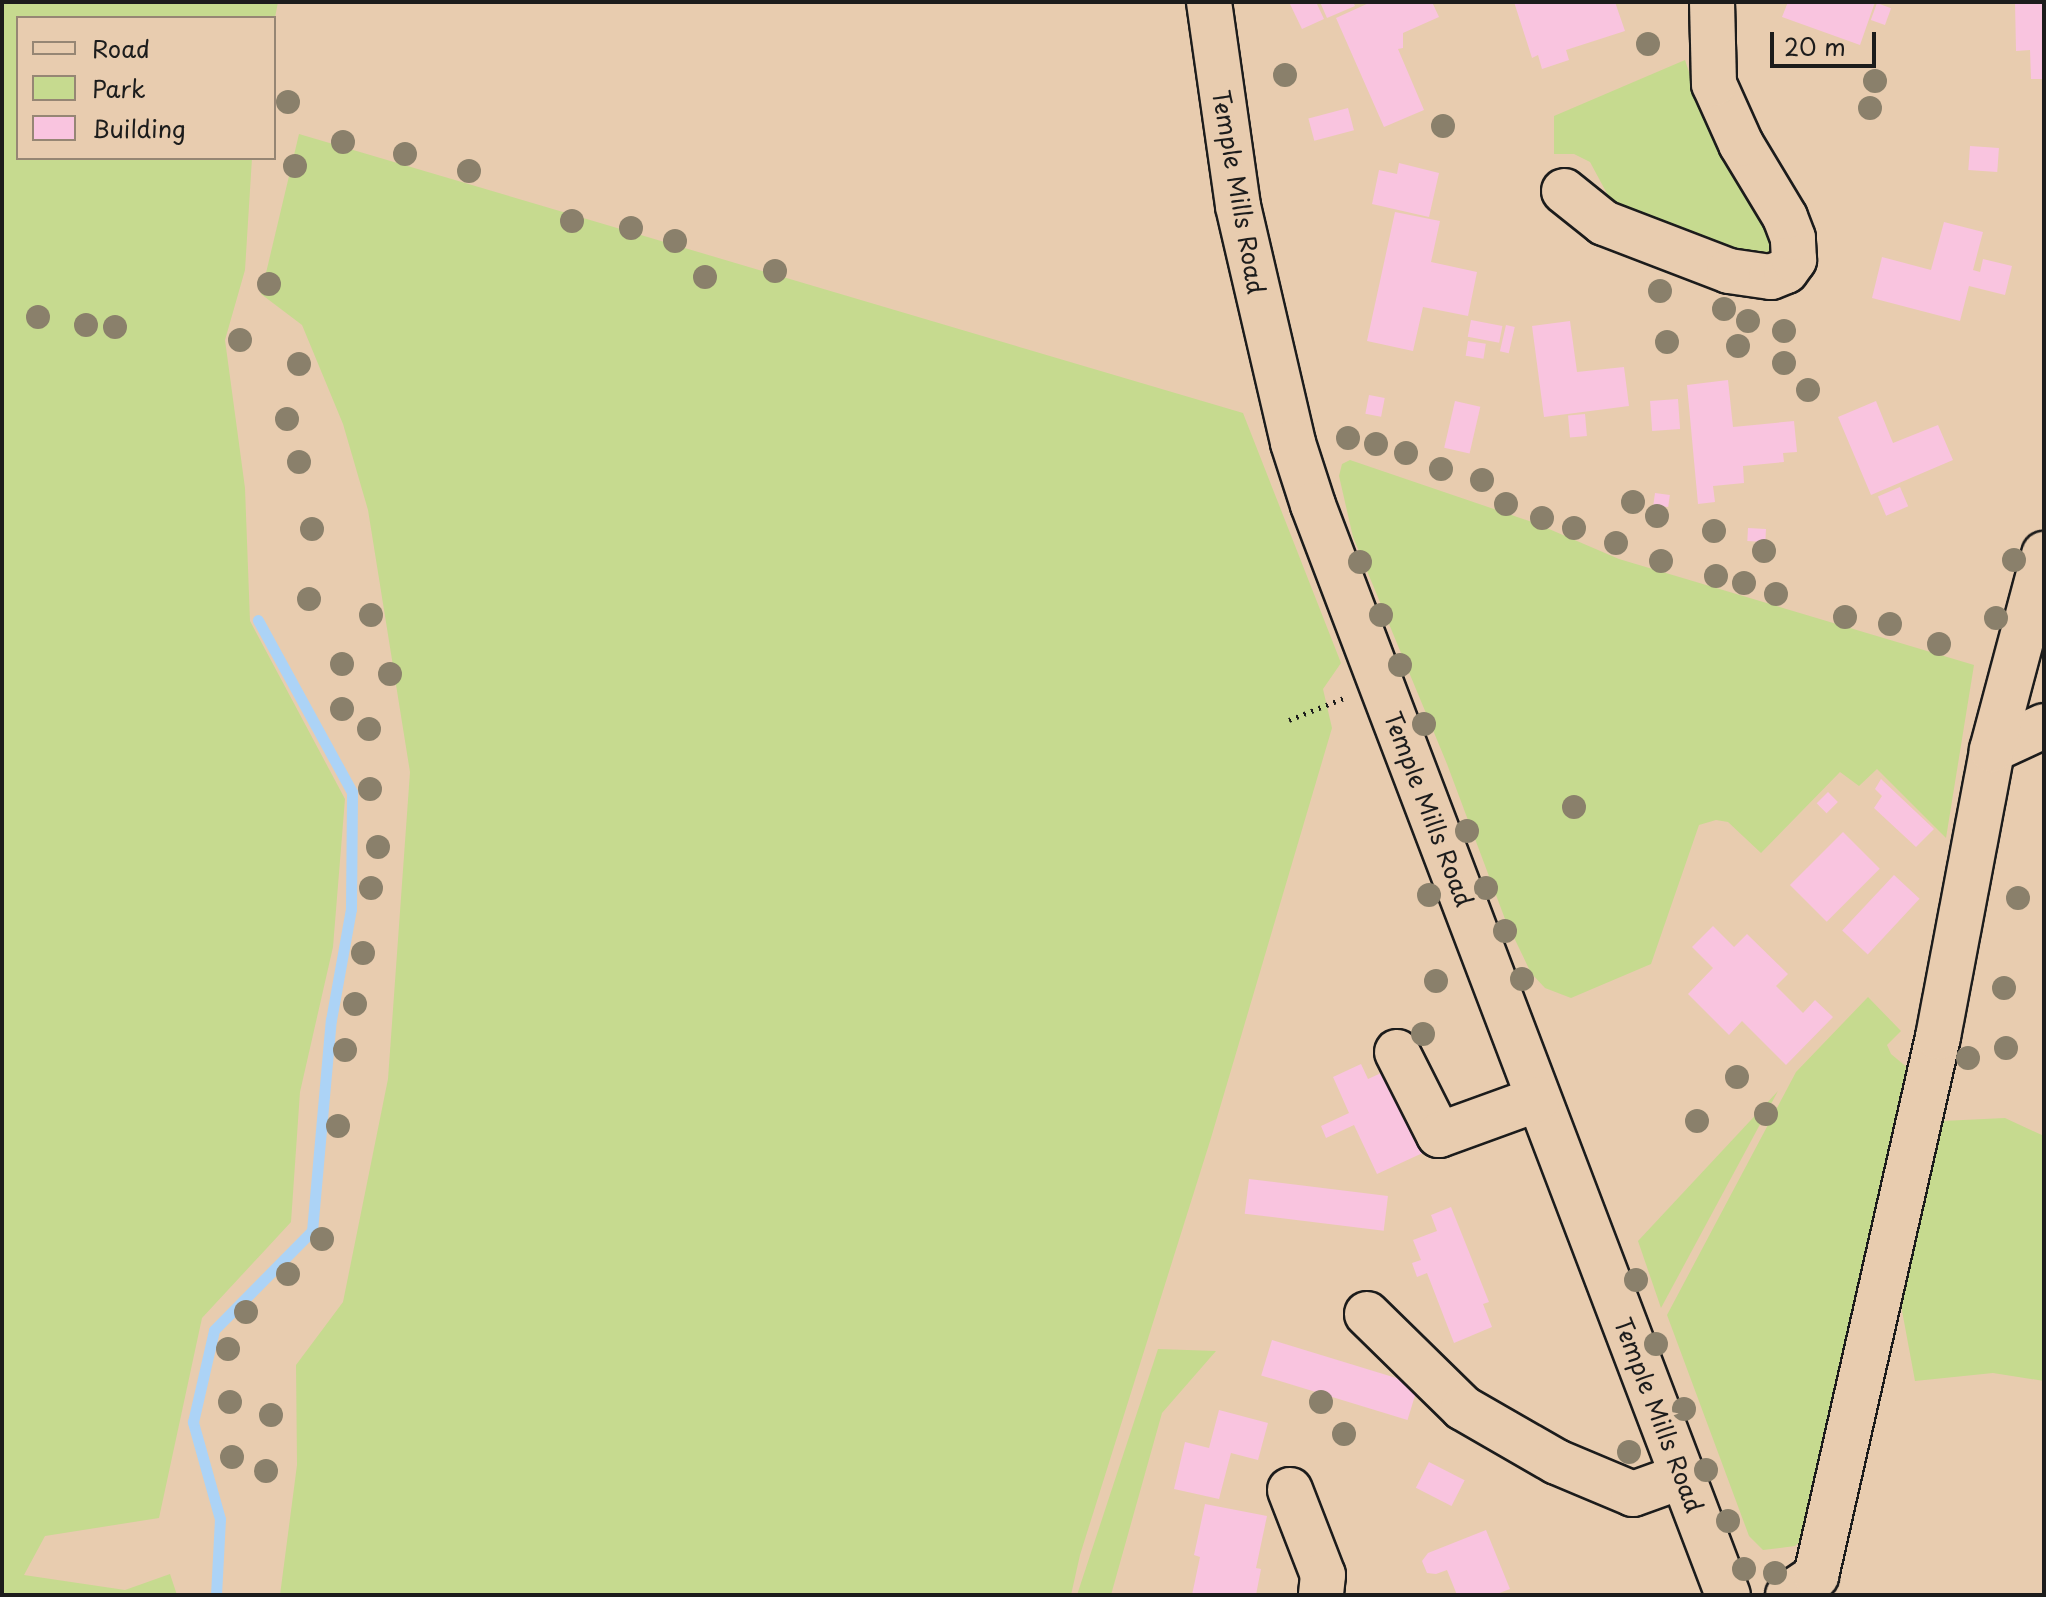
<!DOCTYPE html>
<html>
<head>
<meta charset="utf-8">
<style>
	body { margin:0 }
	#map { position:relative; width:2046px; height:1597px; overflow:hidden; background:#e8ccaf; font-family:"Playpen Sans",sans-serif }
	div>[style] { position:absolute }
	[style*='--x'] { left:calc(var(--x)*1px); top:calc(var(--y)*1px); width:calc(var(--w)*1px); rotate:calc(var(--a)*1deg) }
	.green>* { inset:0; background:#c6da8f }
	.stream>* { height:11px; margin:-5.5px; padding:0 5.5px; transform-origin:5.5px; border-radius:5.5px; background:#acd3f6 }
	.building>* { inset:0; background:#f9c4df; transform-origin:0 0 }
	.path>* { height:5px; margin-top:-2.5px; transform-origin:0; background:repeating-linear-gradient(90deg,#1c1c1c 0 2px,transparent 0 8px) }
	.roads { filter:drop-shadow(2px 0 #1c1c1c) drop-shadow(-2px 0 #1c1c1c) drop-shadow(0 2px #1c1c1c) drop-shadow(0 -2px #1c1c1c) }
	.minor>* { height:44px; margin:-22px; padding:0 22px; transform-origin:22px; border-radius:22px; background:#e8ccaf }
	.trees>* { width:24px; height:24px; margin:-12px; border-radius:50%; background:#8a806b }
	span { translate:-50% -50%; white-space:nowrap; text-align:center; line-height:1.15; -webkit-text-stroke:8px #e8ccaf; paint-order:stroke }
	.street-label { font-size:24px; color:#1c1c1c }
	.frame { position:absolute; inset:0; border:4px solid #1c1c1c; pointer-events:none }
	.legend { position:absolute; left:16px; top:16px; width:260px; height:144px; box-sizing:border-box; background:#e8ccaf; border:2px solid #968674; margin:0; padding:10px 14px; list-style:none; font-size:24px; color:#1c1c1c }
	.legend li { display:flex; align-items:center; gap:16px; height:40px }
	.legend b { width:40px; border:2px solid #968674 }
	.scale { position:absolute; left:1770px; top:32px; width:106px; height:36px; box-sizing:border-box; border:4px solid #1c1c1c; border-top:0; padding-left:10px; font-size:24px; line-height:28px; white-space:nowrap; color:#1c1c1c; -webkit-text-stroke:6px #e8ccaf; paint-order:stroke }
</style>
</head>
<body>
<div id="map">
	<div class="green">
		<div style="clip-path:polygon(2px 2px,278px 2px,274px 23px,274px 18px,18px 18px,18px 158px,252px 158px,245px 270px,225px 340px,245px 488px,250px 621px,345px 799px,333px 947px,300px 1092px,291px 1222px,202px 1318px,159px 1518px,45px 1536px,24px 1575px,125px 1590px,170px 1574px,177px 1595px,2px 1595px)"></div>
		<div style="clip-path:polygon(1685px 60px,1697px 96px,1778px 247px,1762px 267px,1620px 208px,1611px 201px,1590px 162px,1574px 154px,1554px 154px,1554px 116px)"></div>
		<div style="clip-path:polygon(299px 134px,1243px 413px,1341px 663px,1323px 689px,1332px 728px,1211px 1138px,1080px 1555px,1071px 1595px,280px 1595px,297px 1465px,296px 1365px,343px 1302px,388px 1079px,410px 772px,368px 510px,343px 424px,302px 325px,261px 294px)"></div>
		<div style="clip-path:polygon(1350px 460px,1535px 523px,1619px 559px,1974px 665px,1946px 838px,1877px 769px,1859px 786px,1840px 772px,1761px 853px,1728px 822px,1716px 820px,1699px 825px,1651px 964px,1571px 998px,1545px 988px,1531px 973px,1505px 919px,1447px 764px,1353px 537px,1339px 476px,1342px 464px)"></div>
		<div style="clip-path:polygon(1868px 997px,1901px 1031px,1887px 1045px,1891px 1054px,1909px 1069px,1809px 1534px,1795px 1546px,1763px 1550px,1749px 1536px,1667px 1315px,1796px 1072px)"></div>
		<div style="clip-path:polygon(1778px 1091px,1661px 1308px,1638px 1241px)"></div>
		<div style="clip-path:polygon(2005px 1118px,2044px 1136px,2044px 1381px,1993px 1373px,1915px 1381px,1898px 1289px,1901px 1221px,1942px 1121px)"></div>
		<div style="clip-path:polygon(1158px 1349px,1216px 1351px,1162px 1413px,1111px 1595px,1077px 1595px)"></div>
	</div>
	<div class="stream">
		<div style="--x:216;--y:1595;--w:76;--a:-87"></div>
		<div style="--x:220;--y:1519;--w:101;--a:-105.6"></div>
		<div style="--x:193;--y:1422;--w:94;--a:-77.1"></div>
		<div style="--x:214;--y:1330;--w:139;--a:-45.3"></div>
		<div style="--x:312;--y:1231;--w:212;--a:-84.9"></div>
		<div style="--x:331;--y:1020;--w:113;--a:-79.8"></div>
		<div style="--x:351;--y:909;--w:117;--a:-89.5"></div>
		<div style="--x:352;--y:792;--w:196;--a:-118.7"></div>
	</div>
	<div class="building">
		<div style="clip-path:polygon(1289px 2px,1316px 2px,1324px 19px,1302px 29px)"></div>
		<div style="clip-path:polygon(1320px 2px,1353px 2px,1355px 6px,1327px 18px)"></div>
		<div style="clip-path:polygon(1371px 2px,1432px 2px,1439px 17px,1403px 33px,1403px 48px,1398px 49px,1424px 110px,1384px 127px,1336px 18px)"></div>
		<div style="clip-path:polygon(1514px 2px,1615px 2px,1625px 31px,1566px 50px,1569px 60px,1542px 69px,1538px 55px,1532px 58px)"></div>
		<div style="clip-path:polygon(1788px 2px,1875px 2px,1860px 45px,1782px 17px)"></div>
		<div style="clip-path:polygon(2015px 2px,2044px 2px,2044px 79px,2031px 79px,2030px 50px,2016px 51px)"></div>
		<div style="left:1877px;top:3px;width:15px;height:18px;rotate:20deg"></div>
		<div style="left:1348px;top:108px;width:23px;height:41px;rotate:75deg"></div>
		<div style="left:1970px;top:146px;width:29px;height:24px;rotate:4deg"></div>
		<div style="clip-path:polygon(1399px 163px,1439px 173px,1429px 217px,1372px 204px,1379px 170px,1397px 174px)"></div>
		<div style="clip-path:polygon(1395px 212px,1440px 221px,1431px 262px,1477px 272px,1468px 316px,1423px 307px,1413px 351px,1367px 341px)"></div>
		<div style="clip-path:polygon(1944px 222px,1983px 232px,1973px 270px,1980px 272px,1983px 259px,2012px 266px,2005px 295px,1969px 286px,1960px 321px,1872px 298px,1882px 257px,1931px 270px)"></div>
		<div style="left:1471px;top:320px;width:32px;height:17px;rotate:11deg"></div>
		<div style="clip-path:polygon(1570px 321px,1577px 372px,1624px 367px,1629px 406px,1544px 417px,1532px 326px)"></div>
		<div style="left:1506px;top:325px;width:9px;height:27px;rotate:13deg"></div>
		<div style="left:1468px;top:341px;width:18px;height:15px;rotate:9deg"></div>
		<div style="clip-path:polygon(1728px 380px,1733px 427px,1794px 421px,1797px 452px,1783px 453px,1784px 462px,1743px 466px,1744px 483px,1713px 486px,1715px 502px,1698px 504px,1687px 385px)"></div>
		<div style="left:1369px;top:395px;width:16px;height:19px;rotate:11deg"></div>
		<div style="left:1678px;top:399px;width:30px;height:28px;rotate:86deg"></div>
		<div style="left:1455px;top:401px;width:26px;height:48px;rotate:13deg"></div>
		<div style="clip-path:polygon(1876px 401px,1893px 443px,1938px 425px,1953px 460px,1871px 495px,1838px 417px)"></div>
		<div style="left:1585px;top:414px;width:22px;height:17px;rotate:85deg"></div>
		<div style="left:1900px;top:487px;width:21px;height:24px;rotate:67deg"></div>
		<div style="left:1655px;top:493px;width:15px;height:12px;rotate:8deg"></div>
		<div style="left:1748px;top:528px;width:18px;height:13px;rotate:3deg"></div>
		<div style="clip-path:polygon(1881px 779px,1934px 829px,1916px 847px,1874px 808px,1882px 796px,1875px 789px)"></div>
		<div style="left:1828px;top:792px;width:14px;height:16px;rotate:45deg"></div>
		<div style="left:1843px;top:832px;width:52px;height:75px;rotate:45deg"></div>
		<div style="left:1894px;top:875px;width:35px;height:76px;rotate:43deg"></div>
		<div style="clip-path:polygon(1713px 926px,1734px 947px,1747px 934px,1788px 974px,1776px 986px,1803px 1013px,1815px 1000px,1833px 1017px,1786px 1065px,1742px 1021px,1729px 1035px,1688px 994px,1713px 968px,1692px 947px)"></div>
		<div style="clip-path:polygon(1361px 1064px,1368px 1079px,1390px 1069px,1427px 1151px,1377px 1174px,1354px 1125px,1326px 1138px,1321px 1126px,1349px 1113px,1333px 1077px)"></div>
		<div style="left:1249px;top:1179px;width:140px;height:35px;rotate:7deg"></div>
		<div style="clip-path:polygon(1451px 1207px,1489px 1302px,1483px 1304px,1492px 1327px,1454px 1343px,1427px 1273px,1417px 1277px,1412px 1263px,1421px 1260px,1413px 1240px,1437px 1231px,1431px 1215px)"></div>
		<div style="left:1272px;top:1340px;width:153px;height:37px;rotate:17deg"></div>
		<div style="clip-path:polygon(1219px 1410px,1268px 1423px,1258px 1460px,1231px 1453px,1219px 1499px,1174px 1489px,1185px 1442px,1209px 1448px)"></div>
		<div style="left:1429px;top:1462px;width:40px;height:29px;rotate:27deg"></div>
		<div style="clip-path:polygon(1205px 1504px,1267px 1516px,1256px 1568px,1261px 1569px,1256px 1595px,1192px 1595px,1200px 1557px,1194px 1555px)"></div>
		<div style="clip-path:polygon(1486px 1530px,1510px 1589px,1494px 1595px,1457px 1595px,1447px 1570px,1436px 1574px,1427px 1573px,1422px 1561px,1428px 1553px)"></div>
	</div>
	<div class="path">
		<div style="--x:1289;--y:720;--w:59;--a:-21.8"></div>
	</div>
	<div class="roads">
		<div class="minor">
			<div style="--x:1209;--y:2;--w:206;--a:81.9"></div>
			<div style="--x:1238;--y:206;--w:243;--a:76.9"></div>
			<div style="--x:1293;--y:443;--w:65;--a:72.1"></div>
			<div style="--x:1313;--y:505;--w:1166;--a:69.16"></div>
			<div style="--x:1564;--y:191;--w:51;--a:38.7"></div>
			<div style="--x:1604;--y:223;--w:134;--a:21"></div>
			<div style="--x:1729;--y:271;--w:42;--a:8.1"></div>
			<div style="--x:1771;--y:277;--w:16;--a:-22"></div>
			<div style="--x:1786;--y:271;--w:14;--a:-54"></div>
			<div style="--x:1794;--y:260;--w:22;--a:-93"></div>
			<div style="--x:1793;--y:238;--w:22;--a:-111"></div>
			<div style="--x:1785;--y:217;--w:85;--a:-121.1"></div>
			<div style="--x:1741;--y:144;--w:66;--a:-114.2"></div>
			<div style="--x:1714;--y:84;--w:82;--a:-91.4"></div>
			<div style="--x:1992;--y:750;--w:57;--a:-24.8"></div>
			<div style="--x:1397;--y:1052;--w:93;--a:63.2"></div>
			<div style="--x:1439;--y:1135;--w:105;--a:-20"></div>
			<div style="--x:1367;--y:1314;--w:134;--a:44.4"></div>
			<div style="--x:1463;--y:1408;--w:108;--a:29.9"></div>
			<div style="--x:1557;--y:1462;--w:82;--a:22.8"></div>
			<div style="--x:1633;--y:1494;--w:53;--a:-19.8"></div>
			<div style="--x:1290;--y:1490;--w:91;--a:68.8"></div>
			<div style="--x:1323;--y:1575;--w:20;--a:96"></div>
			<div style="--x:1788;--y:1595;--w:34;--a:-34"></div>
			<div style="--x:1816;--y:1576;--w:553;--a:-77.25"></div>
			<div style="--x:1938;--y:1037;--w:292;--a:-79.3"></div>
			<div style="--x:1992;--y:750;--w:203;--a:-75.1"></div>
		</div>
	</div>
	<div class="trees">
		<div style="left:1648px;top:44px"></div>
		<div style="left:1285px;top:75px"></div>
		<div style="left:1875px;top:81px"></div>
		<div style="left:288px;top:102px"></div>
		<div style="left:1870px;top:108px"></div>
		<div style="left:1443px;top:126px"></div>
		<div style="left:343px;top:142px"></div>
		<div style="left:405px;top:154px"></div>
		<div style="left:295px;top:166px"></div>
		<div style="left:469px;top:171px"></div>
		<div style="left:572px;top:221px"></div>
		<div style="left:631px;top:228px"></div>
		<div style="left:675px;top:241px"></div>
		<div style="left:775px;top:271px"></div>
		<div style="left:705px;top:277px"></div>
		<div style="left:269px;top:284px"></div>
		<div style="left:1660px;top:291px"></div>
		<div style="left:1724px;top:309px"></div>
		<div style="left:38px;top:317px"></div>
		<div style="left:1748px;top:321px"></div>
		<div style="left:86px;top:325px"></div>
		<div style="left:115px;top:327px"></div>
		<div style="left:1784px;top:331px"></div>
		<div style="left:240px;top:340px"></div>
		<div style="left:1667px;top:342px"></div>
		<div style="left:1738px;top:346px"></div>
		<div style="left:1784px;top:363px"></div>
		<div style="left:299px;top:364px"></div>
		<div style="left:1808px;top:390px"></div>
		<div style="left:287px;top:419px"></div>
		<div style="left:1348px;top:438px"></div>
		<div style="left:1376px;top:444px"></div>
		<div style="left:1406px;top:453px"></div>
		<div style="left:299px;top:462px"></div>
		<div style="left:1441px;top:469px"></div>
		<div style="left:1482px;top:480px"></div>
		<div style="left:1633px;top:502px"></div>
		<div style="left:1506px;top:504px"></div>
		<div style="left:1657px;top:516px"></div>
		<div style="left:1542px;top:518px"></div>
		<div style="left:1574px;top:528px"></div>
		<div style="left:312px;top:529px"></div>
		<div style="left:1714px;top:531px"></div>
		<div style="left:1616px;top:543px"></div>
		<div style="left:1764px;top:551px"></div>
		<div style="left:2014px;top:560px"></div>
		<div style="left:1661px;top:561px"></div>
		<div style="left:1360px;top:562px"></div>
		<div style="left:1716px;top:576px"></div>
		<div style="left:1744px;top:583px"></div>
		<div style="left:1776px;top:594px"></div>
		<div style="left:309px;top:599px"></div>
		<div style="left:371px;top:615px"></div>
		<div style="left:1381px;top:615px"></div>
		<div style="left:1845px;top:617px"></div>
		<div style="left:1996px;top:618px"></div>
		<div style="left:1890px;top:624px"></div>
		<div style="left:1939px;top:644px"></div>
		<div style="left:342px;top:664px"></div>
		<div style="left:1400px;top:665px"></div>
		<div style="left:390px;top:674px"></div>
		<div style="left:342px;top:709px"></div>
		<div style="left:1424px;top:724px"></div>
		<div style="left:369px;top:729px"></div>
		<div style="left:370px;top:789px"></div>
		<div style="left:1574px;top:807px"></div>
		<div style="left:1467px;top:831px"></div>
		<div style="left:378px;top:847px"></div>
		<div style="left:371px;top:888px"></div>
		<div style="left:1486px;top:888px"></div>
		<div style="left:1429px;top:895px"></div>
		<div style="left:2018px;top:898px"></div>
		<div style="left:1505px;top:931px"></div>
		<div style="left:363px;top:953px"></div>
		<div style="left:1522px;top:979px"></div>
		<div style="left:1436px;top:981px"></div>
		<div style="left:2004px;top:988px"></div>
		<div style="left:355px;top:1004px"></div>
		<div style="left:1423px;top:1034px"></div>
		<div style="left:2006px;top:1048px"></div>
		<div style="left:345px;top:1050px"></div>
		<div style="left:1968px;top:1058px"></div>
		<div style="left:1737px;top:1077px"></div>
		<div style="left:1766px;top:1114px"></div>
		<div style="left:1697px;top:1121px"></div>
		<div style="left:338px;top:1126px"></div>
		<div style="left:322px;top:1239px"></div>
		<div style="left:288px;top:1274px"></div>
		<div style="left:1636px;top:1280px"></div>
		<div style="left:246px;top:1312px"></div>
		<div style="left:1656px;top:1344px"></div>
		<div style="left:228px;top:1349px"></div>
		<div style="left:230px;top:1402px"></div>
		<div style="left:1321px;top:1402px"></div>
		<div style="left:1684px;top:1409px"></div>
		<div style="left:271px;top:1415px"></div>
		<div style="left:1344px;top:1434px"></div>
		<div style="left:1629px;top:1452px"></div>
		<div style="left:232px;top:1457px"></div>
		<div style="left:1706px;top:1470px"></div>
		<div style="left:266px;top:1471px"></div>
		<div style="left:1728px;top:1521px"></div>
		<div style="left:1744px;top:1569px"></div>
		<div style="left:1775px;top:1573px"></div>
	</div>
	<div class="street-label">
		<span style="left:1239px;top:192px;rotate:80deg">Temple Mills Road</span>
		<span style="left:1429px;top:809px;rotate:69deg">Temple Mills Road</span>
		<span style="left:1659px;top:1415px;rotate:69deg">Temple Mills Road</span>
	</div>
	<div class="frame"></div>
	<ul class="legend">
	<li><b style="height:10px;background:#e8ccaf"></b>Road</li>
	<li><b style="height:22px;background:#c6da8f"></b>Park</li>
	<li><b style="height:22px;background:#f9c4df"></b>Building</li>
	</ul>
	<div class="scale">20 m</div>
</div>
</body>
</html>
